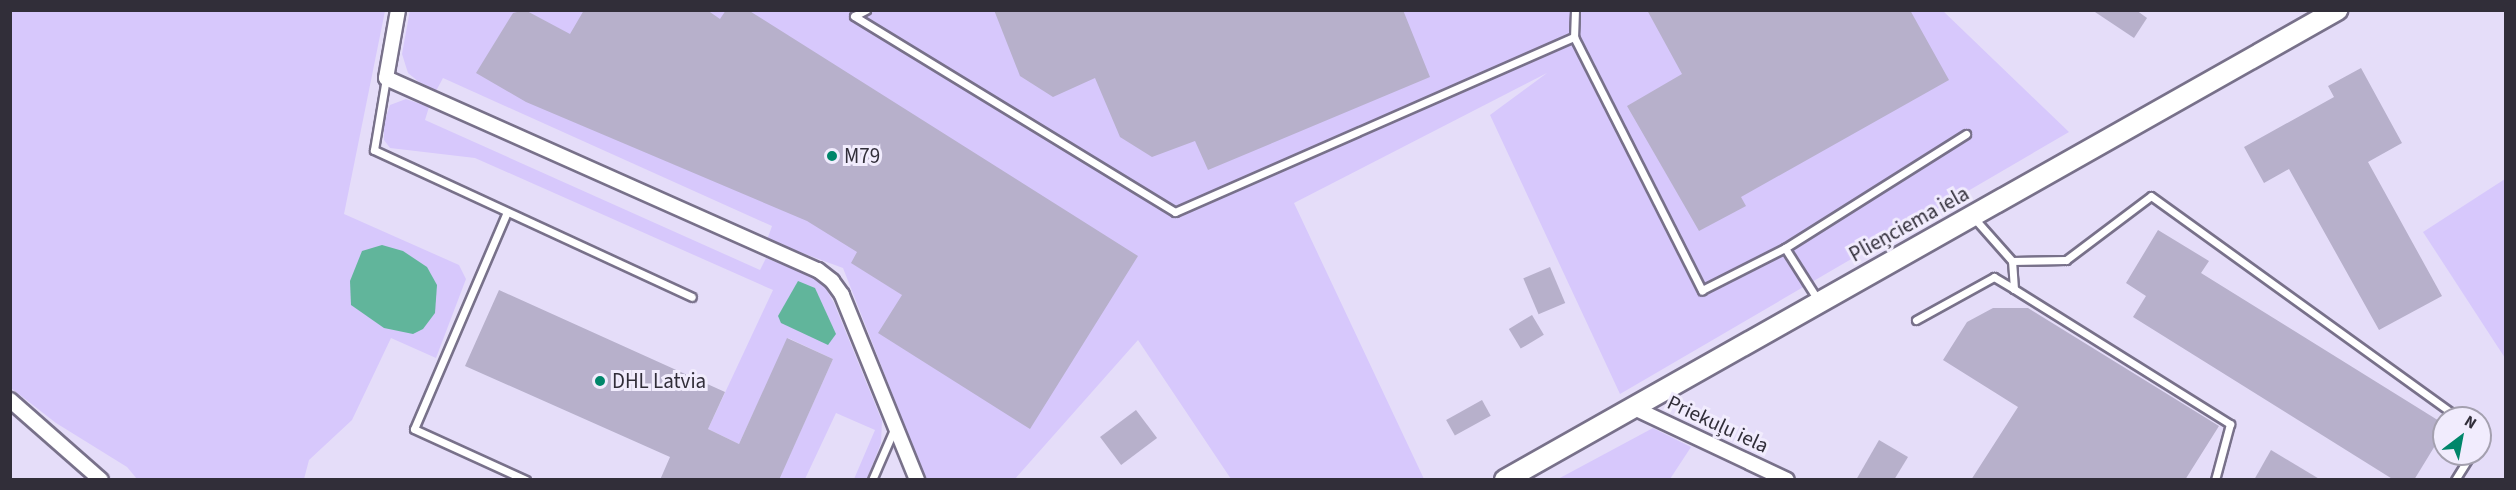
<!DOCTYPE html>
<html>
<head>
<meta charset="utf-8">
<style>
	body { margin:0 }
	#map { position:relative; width:2516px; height:490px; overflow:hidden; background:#e5ddf9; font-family:"Source Sans 3",sans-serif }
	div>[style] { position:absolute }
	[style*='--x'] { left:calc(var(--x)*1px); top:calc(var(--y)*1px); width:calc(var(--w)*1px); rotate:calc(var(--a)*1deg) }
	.green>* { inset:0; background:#d7c8fc }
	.water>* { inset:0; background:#61b59b }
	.building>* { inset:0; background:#b7b0cb; transform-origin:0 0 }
	.roads { filter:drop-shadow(2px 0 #78718a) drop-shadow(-2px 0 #78718a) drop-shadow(0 2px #78718a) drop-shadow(0 -2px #78718a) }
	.service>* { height:7px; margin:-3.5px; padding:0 3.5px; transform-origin:3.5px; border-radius:3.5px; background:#fff }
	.minor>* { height:14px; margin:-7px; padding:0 7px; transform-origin:7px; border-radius:7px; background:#fff }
	.secondary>* { height:20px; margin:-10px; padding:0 10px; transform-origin:10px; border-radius:10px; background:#fff }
	.dots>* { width:16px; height:16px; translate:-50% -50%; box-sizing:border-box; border:3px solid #f1ecfd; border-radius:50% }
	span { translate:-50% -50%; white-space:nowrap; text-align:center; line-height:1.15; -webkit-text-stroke:6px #f1ecfd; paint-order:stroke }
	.poi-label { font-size:21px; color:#312e39 }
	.left { translate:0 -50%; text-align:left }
	.street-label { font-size:21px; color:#312e39 }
	.frame { position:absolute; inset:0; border:12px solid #312e39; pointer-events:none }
	.north { position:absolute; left:2432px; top:406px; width:60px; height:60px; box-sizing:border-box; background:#f1ecfd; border:2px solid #a4a0af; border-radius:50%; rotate:32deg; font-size:16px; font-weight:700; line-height:24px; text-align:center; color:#312e39 }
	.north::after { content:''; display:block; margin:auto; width:21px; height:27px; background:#00866a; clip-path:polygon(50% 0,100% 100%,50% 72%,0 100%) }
</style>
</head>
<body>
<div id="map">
	<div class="green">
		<div style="clip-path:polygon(410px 10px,1942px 10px,2069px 132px,1620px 394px,1490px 115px,1547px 73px,1294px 203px,1424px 479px,1231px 479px,1138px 340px,1015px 479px,926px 480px,843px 268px,767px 240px,772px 226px,443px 78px,436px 91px,419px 82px,408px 73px,402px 54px)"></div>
		<div style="clip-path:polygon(10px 11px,385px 11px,344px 214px,459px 265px,466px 279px,436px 358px,391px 338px,352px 420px,309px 460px,304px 479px,137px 479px,127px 467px,56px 423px,11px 388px)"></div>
		<div style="clip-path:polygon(406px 99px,429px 107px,425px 120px,760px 270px,766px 258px,821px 280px,834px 303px,882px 421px,881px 443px,867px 479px,854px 479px,875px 430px,836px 413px,805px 479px,779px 479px,833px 359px,788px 338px,739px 444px,708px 429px,773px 290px,475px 158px,390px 148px,384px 140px,384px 123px,390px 105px)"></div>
		<div style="clip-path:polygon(2505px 179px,2505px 358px,2423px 232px)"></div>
		<div style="clip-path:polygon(1653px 428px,1691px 447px,1670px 479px,1558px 479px)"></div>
	</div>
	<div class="water">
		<div style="clip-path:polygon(382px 245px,403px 251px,427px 267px,437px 285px,435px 313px,423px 329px,413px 334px,384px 328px,351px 305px,350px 281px,362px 251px)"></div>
		<div style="clip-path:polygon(798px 281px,815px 288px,836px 334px,828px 345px,781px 323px,778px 316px)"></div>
	</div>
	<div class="building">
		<div style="clip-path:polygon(525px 10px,570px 34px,584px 10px,707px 10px,720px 19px,726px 10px,748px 10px,1138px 256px,1030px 429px,878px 333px,902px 295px,851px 263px,857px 252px,807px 221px,526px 102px,476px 73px,513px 13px)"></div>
		<div style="clip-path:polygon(994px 10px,1403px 10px,1430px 77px,1208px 170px,1195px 141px,1152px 157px,1120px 137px,1095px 78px,1053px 97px,1020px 76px)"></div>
		<div style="clip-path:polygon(1647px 10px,1910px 10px,1949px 80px,1741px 197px,1746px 206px,1699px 231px,1627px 106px,1682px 74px)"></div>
		<div style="clip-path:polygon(2092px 10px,2136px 10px,2147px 18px,2134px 38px)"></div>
		<div style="clip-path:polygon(2361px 68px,2402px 143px,2368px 162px,2442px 296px,2379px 330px,2289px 169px,2264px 183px,2244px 147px,2334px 97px,2328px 86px)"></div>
		<div style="clip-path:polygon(2158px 230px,2209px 261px,2201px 273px,2444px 424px,2444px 431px,2414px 480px,2394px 480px,2133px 317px,2146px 296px,2126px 283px)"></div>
		<div style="left:1550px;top:267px;width:39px;height:29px;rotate:67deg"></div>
		<div style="clip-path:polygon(499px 290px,725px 392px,708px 429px,739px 444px,787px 338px,833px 359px,779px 480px,660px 480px,670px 457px,465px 366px)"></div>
		<div style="clip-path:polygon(1993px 308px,2028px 308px,2219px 426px,2185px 480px,1971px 480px,2018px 407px,1943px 360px,1967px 322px)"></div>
		<div style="left:1532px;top:315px;width:23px;height:27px;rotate:59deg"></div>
		<div style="left:1482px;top:400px;width:18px;height:41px;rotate:61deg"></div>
		<div style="left:1136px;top:410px;width:35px;height:45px;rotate:53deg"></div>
		<div style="clip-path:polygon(1879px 440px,1908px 457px,1894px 480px,1856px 480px)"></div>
		<div style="clip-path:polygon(2271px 450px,2321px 480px,2254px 480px)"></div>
	</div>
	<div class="roads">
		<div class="service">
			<div style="--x:866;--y:10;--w:13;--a:153"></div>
			<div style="--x:854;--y:16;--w:376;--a:31.4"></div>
			<div style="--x:1175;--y:212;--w:436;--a:-23.7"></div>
			<div style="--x:1575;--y:10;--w:27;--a:92"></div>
			<div style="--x:1574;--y:37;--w:284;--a:63.2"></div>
			<div style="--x:1702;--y:290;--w:93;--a:-26.8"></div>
			<div style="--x:1785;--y:248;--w:214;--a:-32.2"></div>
			<div style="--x:386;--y:78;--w:73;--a:99.5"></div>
			<div style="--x:374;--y:150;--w:350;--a:24.8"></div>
			<div style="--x:507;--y:212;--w:236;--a:113.2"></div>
			<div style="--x:414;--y:429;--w:123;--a:24.5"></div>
			<div style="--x:1974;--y:218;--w:57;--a:48.5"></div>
			<div style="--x:2012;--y:261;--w:54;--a:-1.1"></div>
			<div style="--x:2066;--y:260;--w:106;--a:-37"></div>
			<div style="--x:2151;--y:196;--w:380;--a:35.8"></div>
			<div style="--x:1785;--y:248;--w:62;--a:57.6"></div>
			<div style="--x:2014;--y:289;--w:255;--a:32"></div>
			<div style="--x:2230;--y:424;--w:58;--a:105"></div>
			<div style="--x:1916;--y:320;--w:89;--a:-28.9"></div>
			<div style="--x:1994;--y:277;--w:23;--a:31"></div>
			<div style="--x:2014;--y:289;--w:28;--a:-94"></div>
			<div style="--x:2480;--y:433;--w:7;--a:90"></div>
			<div style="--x:872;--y:480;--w:58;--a:-66.5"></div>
			<div style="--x:2455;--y:480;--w:31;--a:-58"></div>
		</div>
		<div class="minor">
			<div style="--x:398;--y:10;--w:69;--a:100"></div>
			<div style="--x:386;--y:78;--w:473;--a:24"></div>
			<div style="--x:818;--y:270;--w:18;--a:38"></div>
			<div style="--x:832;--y:281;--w:17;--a:54"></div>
			<div style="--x:842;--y:295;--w:200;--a:67.9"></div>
			<div style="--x:10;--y:400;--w:121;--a:41.3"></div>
			<div style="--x:1632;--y:407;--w:171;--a:25.2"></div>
		</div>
		<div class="secondary">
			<div style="--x:1505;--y:480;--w:956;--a:-29.46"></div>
		</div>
	</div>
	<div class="dots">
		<div style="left:832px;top:156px;background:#00866a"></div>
		<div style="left:600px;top:381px;background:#00866a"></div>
	</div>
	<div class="poi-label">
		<span class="left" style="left:844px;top:156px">M79</span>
		<span class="left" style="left:612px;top:381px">DHL Latvia</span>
	</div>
	<div class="street-label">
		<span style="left:1909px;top:224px;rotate:-29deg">Plieņciema iela</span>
		<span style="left:1718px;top:424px;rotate:25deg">Priekuļu iela</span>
	</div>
	<div class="frame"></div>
	<div class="north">N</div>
</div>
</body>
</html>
